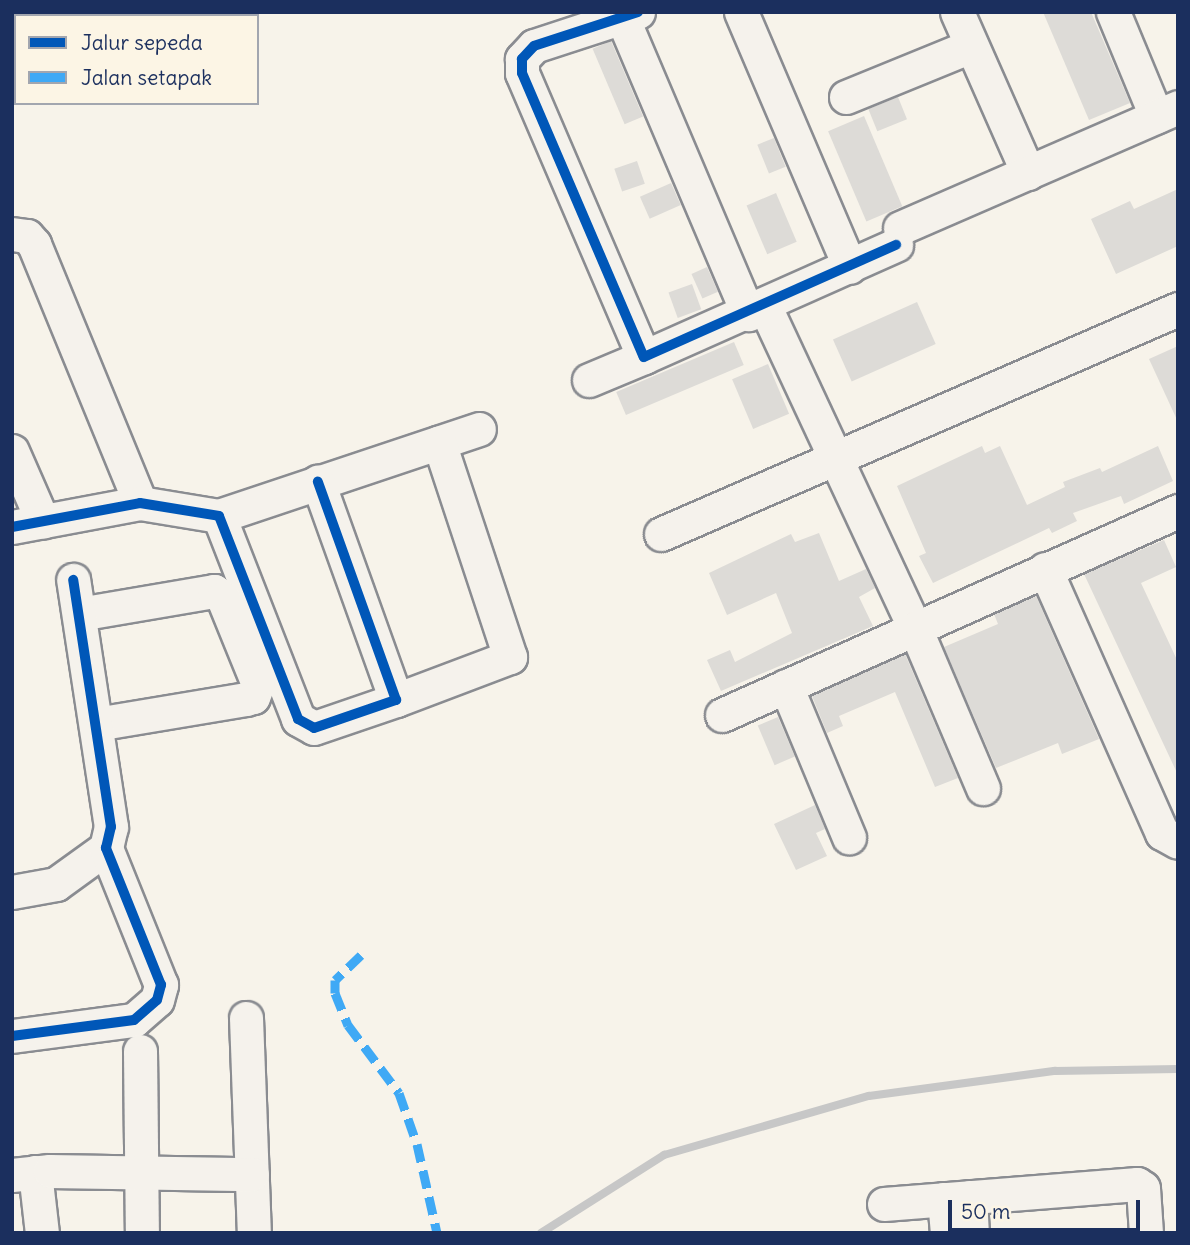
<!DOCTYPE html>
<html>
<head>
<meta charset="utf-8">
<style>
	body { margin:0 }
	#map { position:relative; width:1190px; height:1245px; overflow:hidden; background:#f7f3ea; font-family:Delius,sans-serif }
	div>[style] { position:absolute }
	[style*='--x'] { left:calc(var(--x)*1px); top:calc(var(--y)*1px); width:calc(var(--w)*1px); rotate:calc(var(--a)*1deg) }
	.stream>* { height:8px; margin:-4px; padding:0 4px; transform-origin:4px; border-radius:4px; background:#c7c7c7 }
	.building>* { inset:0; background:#dddbd7; transform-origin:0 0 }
	.roads { filter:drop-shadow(2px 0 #8a8c91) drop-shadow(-2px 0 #8a8c91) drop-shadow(0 2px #8a8c91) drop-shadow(0 -2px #8a8c91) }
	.minor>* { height:33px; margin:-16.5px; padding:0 16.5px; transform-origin:16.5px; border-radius:16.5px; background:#f5f2ec }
	.quiet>* { height:9px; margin-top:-4.5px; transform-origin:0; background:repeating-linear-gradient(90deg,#3fa9f5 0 18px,transparent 0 27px) }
	.cycleway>* { height:10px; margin:-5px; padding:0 5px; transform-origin:5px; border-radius:5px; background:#0057b8 }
	span { translate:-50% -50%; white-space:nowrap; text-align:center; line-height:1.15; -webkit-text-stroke:5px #fcf5e5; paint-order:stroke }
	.frame { position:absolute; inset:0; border:14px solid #1b2f5e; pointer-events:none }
	.legend { position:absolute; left:14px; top:14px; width:245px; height:91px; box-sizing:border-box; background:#fcf5e5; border:2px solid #a2a6af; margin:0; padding:9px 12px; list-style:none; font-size:21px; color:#1b2f5e }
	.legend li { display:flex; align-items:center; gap:14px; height:35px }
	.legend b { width:35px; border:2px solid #a2a6af }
	.scale { position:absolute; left:948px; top:1200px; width:192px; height:32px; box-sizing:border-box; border:4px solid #1b2f5e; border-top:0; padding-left:9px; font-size:21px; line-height:24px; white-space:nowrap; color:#1b2f5e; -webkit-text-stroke:5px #fcf5e5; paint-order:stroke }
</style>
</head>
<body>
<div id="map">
	<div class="stream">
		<div style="--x:541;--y:1233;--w:146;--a:-32.4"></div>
		<div style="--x:664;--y:1155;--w:213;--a:-16.1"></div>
		<div style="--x:869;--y:1096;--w:188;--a:-7.7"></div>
		<div style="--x:1055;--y:1071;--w:123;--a:-0.9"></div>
	</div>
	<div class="building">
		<div style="clip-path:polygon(1043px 12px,1091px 12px,1130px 103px,1089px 120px)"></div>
		<div style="left:611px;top:41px;width:82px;height:20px;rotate:67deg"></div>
		<div style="left:898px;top:97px;width:24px;height:32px;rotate:68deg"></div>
		<div style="left:864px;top:116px;width:98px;height:39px;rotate:67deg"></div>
		<div style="left:774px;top:138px;width:31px;height:18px;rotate:68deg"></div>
		<div style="left:637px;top:161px;width:24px;height:24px;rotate:71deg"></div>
		<div style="left:671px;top:183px;width:24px;height:34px;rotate:66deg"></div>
		<div style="clip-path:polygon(1178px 189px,1178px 246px,1116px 274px,1091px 219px,1130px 201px,1134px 209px)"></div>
		<div style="left:776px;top:193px;width:53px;height:32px;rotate:67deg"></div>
		<div style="left:707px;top:267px;width:27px;height:17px;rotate:66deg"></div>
		<div style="left:692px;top:284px;width:27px;height:25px;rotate:70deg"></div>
		<div style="left:917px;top:302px;width:46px;height:92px;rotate:66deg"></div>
		<div style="left:734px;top:342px;width:25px;height:128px;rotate:67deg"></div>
		<div style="clip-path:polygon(1178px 346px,1178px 422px,1149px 359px)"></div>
		<div style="left:768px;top:364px;width:54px;height:39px;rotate:67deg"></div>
		<div style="clip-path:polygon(982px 446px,985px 453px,1000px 446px,1027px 505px,1065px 487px,1063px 482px,1100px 468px,1102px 472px,1158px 446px,1173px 481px,1124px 504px,1121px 496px,1073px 513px,1077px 521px,1052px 533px,1049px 528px,933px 583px,919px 556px,926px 553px,897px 486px)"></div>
		<div style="clip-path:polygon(819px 533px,839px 581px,866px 569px,875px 588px,859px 597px,873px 626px,721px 691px,707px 660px,730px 650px,735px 662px,792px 633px,776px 593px,727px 615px,709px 573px,791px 534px,795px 542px)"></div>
		<div style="clip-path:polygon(1164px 540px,1176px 567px,1141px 583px,1178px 662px,1178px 775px,1084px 574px)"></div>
		<div style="clip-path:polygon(1036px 596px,1099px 739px,1062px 754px,1058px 743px,996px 768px,944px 647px,998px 624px,994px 614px)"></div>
		<div style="clip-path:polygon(905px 654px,958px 778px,935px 787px,895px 692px,839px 716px,843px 726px,827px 733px,812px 696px)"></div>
		<div style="left:778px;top:717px;width:43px;height:22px;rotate:67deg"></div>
		<div style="clip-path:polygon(815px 805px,825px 829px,816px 833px,827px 856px,796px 870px,774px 824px)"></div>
	</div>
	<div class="roads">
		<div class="minor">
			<div style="--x:638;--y:12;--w:109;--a:161.9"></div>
			<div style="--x:534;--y:46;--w:18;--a:133"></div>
			<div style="--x:522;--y:59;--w:14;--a:90"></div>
			<div style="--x:522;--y:73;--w:309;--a:66.8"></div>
			<div style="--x:644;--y:357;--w:276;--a:-24"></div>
			<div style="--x:741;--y:12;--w:277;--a:66.9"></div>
			<div style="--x:957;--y:12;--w:176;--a:66.2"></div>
			<div style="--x:1113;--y:12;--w:113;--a:67.5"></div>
			<div style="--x:622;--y:17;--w:323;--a:67"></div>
			<div style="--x:846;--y:97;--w:135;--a:-22.2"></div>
			<div style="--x:900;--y:228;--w:303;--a:-23.5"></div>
			<div style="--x:12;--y:234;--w:15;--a:8"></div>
			<div style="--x:27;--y:236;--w:11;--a:49"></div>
			<div style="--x:34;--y:244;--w:280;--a:67.7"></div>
			<div style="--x:765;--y:307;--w:354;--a:65"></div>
			<div style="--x:915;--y:628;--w:174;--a:67"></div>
			<div style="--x:589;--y:380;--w:60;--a:-22.7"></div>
			<div style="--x:12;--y:451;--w:77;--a:66.4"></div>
			<div style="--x:219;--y:516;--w:274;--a:-18.5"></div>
			<div style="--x:12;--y:527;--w:130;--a:-10.6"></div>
			<div style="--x:140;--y:503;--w:80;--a:9.3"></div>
			<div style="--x:219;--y:516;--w:218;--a:68.7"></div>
			<div style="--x:298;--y:719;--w:18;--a:29"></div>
			<div style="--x:314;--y:728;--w:87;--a:-18.9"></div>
			<div style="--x:396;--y:700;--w:232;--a:-109.7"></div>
			<div style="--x:661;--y:534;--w:564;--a:-23.52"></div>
			<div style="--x:1045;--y:569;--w:289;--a:66.1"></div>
			<div style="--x:1162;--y:833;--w:18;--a:29"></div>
			<div style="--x:79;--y:614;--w:137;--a:-9.7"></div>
			<div style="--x:214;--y:591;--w:11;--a:38"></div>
			<div style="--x:223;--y:598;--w:93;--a:67.9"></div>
			<div style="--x:258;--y:684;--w:14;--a:111"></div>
			<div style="--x:253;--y:697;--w:7;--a:164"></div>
			<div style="--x:246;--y:699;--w:152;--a:170.5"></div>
			<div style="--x:786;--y:686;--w:164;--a:67.4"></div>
			<div style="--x:396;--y:700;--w:122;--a:-20.7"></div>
			<div style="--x:510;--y:657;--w:226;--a:-108.3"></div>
			<div style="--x:722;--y:715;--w:500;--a:-24.1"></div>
			<div style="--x:12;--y:892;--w:45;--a:-10.3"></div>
			<div style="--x:56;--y:884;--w:62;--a:-35.8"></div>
			<div style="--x:246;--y:1018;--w:215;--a:87.9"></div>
			<div style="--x:12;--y:1036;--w:123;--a:-7.5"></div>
			<div style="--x:134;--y:1020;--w:30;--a:-41"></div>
			<div style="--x:157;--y:1000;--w:16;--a:-75"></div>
			<div style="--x:161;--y:985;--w:148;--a:-111.9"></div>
			<div style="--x:106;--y:848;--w:22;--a:-77"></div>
			<div style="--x:111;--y:827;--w:250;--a:-98.7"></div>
			<div style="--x:140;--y:1051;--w:182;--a:89.4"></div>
			<div style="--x:35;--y:1172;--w:61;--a:83.5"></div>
			<div style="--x:12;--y:1175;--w:38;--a:-6"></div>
			<div style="--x:50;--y:1171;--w:202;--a:0.9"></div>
			<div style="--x:970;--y:1197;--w:36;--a:87"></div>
			<div style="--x:944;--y:1199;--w:34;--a:85"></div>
			<div style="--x:884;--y:1204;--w:254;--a:-4.5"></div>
			<div style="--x:1137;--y:1184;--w:7;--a:34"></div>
			<div style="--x:1143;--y:1188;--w:45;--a:86.2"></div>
		</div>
	</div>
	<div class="quiet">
		<div style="--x:361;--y:955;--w:36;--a:136"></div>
		<div style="--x:335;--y:980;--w:13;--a:90"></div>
		<div style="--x:335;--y:993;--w:35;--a:68"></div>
		<div style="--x:348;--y:1025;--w:85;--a:53.1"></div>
		<div style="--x:399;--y:1093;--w:54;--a:70.6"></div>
		<div style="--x:417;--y:1144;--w:91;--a:77.3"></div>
	</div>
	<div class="cycleway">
		<div style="--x:638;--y:12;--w:109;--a:161.9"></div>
		<div style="--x:534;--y:46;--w:18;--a:133"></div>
		<div style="--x:522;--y:59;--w:14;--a:90"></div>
		<div style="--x:522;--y:73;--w:309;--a:66.8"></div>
		<div style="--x:644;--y:357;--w:276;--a:-24"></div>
		<div style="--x:12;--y:527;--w:130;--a:-10.6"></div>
		<div style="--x:140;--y:503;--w:80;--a:9.3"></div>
		<div style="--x:219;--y:516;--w:218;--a:68.7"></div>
		<div style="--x:298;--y:719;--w:18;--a:29"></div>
		<div style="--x:314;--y:728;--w:87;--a:-18.9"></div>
		<div style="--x:396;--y:700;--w:232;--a:-109.7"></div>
		<div style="--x:12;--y:1036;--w:123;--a:-7.5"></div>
		<div style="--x:134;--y:1020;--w:30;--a:-41"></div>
		<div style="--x:157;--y:1000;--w:16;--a:-75"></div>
		<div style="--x:161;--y:985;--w:148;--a:-111.9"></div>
		<div style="--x:106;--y:848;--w:22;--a:-77"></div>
		<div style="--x:111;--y:827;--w:250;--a:-98.7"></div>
	</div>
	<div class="frame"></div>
	<ul class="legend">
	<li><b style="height:9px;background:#0057b8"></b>Jalur sepeda</li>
	<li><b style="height:9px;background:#3fa9f5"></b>Jalan setapak</li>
	</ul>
	<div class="scale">50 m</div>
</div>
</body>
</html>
